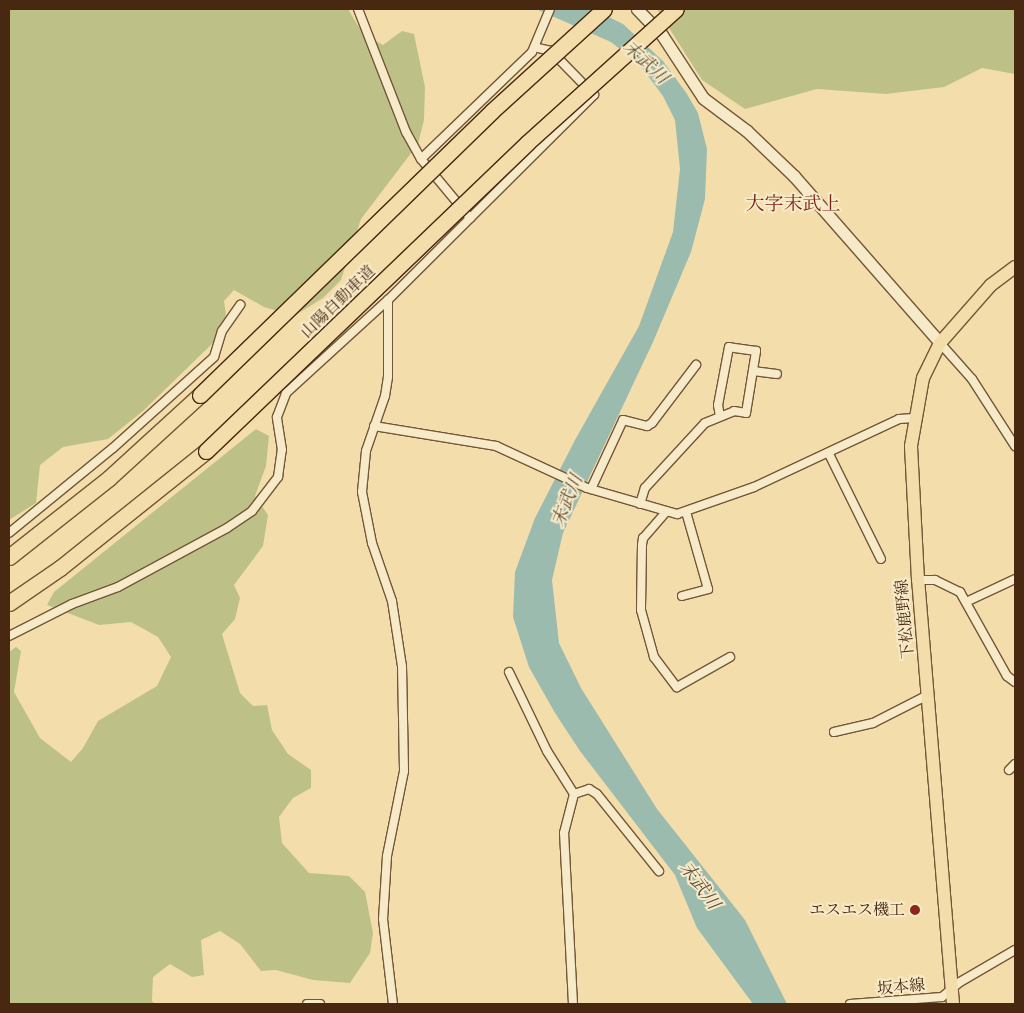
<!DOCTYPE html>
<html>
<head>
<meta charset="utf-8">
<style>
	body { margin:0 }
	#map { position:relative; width:1024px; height:1013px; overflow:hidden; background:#f3deab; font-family:"Libre Bodoni","Noto Serif JP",serif }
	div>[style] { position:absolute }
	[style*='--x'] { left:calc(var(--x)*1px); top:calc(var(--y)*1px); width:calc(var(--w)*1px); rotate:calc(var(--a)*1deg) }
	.green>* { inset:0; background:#bdc187 }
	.water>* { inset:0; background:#9cbbaf }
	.roads { filter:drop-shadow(1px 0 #735638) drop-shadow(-1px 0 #735638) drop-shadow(0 1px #735638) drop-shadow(0 -1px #735638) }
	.street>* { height:8px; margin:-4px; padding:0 4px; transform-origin:4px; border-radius:4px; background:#f7eac8 }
	.secondary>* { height:11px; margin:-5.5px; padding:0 5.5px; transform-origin:5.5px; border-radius:5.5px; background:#f7eac8 }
	.primary>* { height:12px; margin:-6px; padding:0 6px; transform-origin:6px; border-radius:6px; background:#f3deab }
	.highway>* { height:15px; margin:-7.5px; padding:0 7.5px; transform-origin:7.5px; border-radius:7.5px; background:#f3deab }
	.bridges { filter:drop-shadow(1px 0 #482811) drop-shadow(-1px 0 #482811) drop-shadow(0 1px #482811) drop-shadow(0 -1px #482811) }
	.highway-bridge>* { height:15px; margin:-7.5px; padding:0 7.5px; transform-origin:7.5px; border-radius:7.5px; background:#f3deab }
	.dots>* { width:14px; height:14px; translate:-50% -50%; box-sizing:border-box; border:2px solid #f7eac8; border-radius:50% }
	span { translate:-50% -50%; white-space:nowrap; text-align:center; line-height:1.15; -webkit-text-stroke:4px #f7eac8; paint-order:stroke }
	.street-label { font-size:16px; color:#482811 }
	.poi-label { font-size:16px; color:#482811 }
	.right { translate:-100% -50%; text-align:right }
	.water-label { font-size:18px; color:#5d4d38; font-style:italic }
	.quarter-label { font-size:19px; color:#7a1f14 }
	.frame { position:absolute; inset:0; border:10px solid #482811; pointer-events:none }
</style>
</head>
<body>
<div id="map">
	<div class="green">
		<div style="clip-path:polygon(9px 9px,348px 9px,363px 34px,383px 45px,402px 31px,414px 34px,425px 87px,424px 120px,418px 144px,361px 219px,341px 280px,323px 298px,294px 316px,264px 307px,234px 290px,224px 301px,226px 315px,217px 339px,143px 411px,108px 439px,63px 447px,40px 465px,36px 503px,9px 520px)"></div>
		<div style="clip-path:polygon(657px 9px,1015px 9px,1015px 74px,982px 68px,944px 87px,886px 94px,817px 89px,745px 109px,702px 80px)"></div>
		<div style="clip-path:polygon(256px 429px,269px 436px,266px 466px,255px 496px,268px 515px,263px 546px,234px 585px,240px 598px,235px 619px,222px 634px,240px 693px,253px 706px,267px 705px,272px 730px,288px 754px,311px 770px,311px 788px,293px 798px,279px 817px,282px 843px,309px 873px,349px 876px,365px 892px,373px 933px,370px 953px,350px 983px,313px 980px,276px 970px,261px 971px,240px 944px,220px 931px,201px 940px,204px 975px,192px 977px,170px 964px,153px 977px,152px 1001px,155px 1004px,9px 1004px,9px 652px,16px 647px,21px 651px,14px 692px,40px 738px,71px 762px,83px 748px,98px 721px,157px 686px,171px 657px,158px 637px,131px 622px,99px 625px,47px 605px,54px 592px)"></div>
	</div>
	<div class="water">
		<div style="clip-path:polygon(536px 9px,592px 9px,623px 24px,663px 61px,687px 94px,698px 113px,707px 149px,705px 199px,691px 252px,653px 342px,563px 533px,552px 580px,559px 643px,581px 688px,657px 809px,745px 920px,787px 1004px,753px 1004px,697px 928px,675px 875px,580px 751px,555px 713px,529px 667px,513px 617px,515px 572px,535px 518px,575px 440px,639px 326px,673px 232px,680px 169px,675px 120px,663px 96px,639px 64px,611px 42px)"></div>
	</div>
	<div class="roads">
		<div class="street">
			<div style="--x:358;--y:9;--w:132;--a:68.7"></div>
			<div style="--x:406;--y:132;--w:31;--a:61"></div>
			<div style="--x:421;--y:159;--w:77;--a:50.3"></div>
			<div style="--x:421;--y:159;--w:154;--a:-43.9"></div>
			<div style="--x:532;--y:52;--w:47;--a:-67.3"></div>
			<div style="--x:388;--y:300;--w:77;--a:90"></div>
			<div style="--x:388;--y:377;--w:19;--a:99"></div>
			<div style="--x:385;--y:396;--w:58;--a:109.1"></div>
			<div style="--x:366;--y:451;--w:41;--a:95.6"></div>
			<div style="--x:362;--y:492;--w:52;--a:78.9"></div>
			<div style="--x:372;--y:543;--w:61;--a:71"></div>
			<div style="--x:392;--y:601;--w:66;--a:81.3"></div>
			<div style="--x:402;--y:666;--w:105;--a:88.9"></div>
			<div style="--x:404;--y:771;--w:87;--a:101.3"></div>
			<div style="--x:387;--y:856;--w:63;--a:93.6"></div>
			<div style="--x:383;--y:919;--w:86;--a:83.3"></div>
			<div style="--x:940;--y:343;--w:48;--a:48.4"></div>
			<div style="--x:972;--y:379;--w:80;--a:57.3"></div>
			<div style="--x:753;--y:371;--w:24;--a:7"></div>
			<div style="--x:374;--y:426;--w:124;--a:9.3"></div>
			<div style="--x:496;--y:446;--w:100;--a:24.8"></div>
			<div style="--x:587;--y:488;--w:94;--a:16.1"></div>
			<div style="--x:677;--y:514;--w:82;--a:-19.3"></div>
			<div style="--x:754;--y:487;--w:160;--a:-25.1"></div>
			<div style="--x:899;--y:419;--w:15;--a:-4"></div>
			<div style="--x:829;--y:454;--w:117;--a:63.7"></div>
			<div style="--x:591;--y:489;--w:76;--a:-65.1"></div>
			<div style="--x:623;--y:420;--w:25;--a:14"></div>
			<div style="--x:647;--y:426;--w:6;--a:-31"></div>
			<div style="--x:652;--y:423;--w:73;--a:-52.8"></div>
			<div style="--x:640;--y:504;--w:17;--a:-73"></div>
			<div style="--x:645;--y:488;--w:88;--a:-47.3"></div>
			<div style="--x:705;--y:423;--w:31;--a:-22"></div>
			<div style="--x:734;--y:411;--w:12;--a:9"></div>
			<div style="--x:746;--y:413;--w:63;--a:-80.8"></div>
			<div style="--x:756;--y:351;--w:27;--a:-172"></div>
			<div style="--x:729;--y:347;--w:59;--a:100.7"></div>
			<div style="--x:718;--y:405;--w:11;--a:80"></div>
			<div style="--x:666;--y:512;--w:35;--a:131"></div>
			<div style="--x:643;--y:538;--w:7;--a:98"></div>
			<div style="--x:642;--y:545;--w:65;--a:90.9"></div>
			<div style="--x:641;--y:610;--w:49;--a:74.5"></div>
			<div style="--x:654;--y:657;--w:38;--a:53"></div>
			<div style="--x:677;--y:687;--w:61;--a:-29.5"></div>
			<div style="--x:9;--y:533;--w:134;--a:-39.3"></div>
			<div style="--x:113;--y:448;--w:136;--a:-42"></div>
			<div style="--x:214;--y:357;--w:27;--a:-73"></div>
			<div style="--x:222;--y:331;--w:32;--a:-55"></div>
			<div style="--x:918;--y:580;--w:17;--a:0"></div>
			<div style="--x:935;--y:580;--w:28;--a:26"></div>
			<div style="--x:960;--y:592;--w:96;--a:60.8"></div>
			<div style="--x:1007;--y:676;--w:10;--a:37"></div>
			<div style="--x:682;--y:596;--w:27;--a:-15"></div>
			<div style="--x:708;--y:589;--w:80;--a:-105.9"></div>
			<div style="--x:966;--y:602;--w:54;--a:-25.1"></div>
			<div style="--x:9;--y:636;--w:71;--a:-26.9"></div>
			<div style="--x:72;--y:604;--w:49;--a:-20.3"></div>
			<div style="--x:118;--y:587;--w:124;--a:-28.4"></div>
			<div style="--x:227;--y:528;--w:30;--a:-34"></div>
			<div style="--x:252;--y:511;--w:43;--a:-52.6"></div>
			<div style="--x:278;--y:477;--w:27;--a:-82"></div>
			<div style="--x:282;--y:450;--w:33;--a:-99"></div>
			<div style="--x:277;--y:417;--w:26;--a:-69"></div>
			<div style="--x:286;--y:393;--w:138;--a:-42.4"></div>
			<div style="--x:388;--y:300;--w:291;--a:-44.9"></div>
			<div style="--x:594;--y:95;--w:62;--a:-134.3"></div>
			<div style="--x:551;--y:51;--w:17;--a:-167"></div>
			<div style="--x:509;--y:672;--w:88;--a:64.3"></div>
			<div style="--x:547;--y:751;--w:51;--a:57.9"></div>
			<div style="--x:834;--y:732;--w:40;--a:-13"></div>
			<div style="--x:873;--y:723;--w:62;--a:-27"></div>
			<div style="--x:1009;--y:770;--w:8;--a:-45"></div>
			<div style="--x:307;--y:1004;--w:13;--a:0"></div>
			<div style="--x:573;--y:1004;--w:171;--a:-93"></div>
			<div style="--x:564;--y:833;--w:40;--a:-75.6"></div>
			<div style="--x:574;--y:794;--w:16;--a:-18"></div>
			<div style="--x:589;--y:789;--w:9;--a:32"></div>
			<div style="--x:597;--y:794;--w:99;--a:51.2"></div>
			<div style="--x:850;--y:1004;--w:92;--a:-4.4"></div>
			<div style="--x:942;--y:997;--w:23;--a:-40"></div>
			<div style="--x:960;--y:982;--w:64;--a:-30.2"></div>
		</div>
		<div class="secondary">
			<div style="--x:637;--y:9;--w:36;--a:46"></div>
			<div style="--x:662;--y:35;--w:75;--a:56.9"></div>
			<div style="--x:703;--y:98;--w:55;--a:36.9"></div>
			<div style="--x:747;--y:131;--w:65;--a:43.8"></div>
			<div style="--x:794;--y:176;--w:222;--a:48.8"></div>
		</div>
		<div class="primary">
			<div style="--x:953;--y:1004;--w:425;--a:-94.7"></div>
			<div style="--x:918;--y:580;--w:134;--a:-93"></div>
			<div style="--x:911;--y:446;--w:69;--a:-80"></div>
			<div style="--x:923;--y:378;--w:39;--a:-64"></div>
			<div style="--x:940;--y:343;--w:77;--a:-48.7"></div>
			<div style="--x:991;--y:285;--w:30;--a:-37"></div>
		</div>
		<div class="highway">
			<div style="--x:9;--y:557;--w:127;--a:-38.3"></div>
			<div style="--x:109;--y:478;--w:123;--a:-42.4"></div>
			<div style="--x:9;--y:603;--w:62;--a:-34.5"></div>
			<div style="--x:60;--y:568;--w:187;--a:-38.7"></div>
		</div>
	</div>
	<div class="bridges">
		<div class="highway-bridge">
			<div style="--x:200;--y:395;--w:407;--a:-44.2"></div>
			<div style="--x:492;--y:111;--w:151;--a:-42.3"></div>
			<div style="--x:206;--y:451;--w:445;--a:-43.8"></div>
			<div style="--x:527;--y:143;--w:200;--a:-42"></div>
		</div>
	</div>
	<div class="dots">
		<div style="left:915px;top:910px;background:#8f2418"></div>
	</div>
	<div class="street-label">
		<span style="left:338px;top:302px;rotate:-44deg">山陽自動車道</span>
		<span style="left:905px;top:619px;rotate:-95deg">下松鹿野線</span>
		<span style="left:901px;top:987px;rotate:-5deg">坂本線</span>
	</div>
	<div class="poi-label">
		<span class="right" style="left:905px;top:910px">エスエス機工</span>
	</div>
	<div class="water-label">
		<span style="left:645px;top:63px;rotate:43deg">末武川</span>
		<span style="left:568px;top:501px;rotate:-68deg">末武川</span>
		<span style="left:699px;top:886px;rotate:54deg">末武川</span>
	</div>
	<div class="quarter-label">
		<span style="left:793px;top:205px">大字末武上</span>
	</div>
	<div class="frame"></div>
</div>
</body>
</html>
